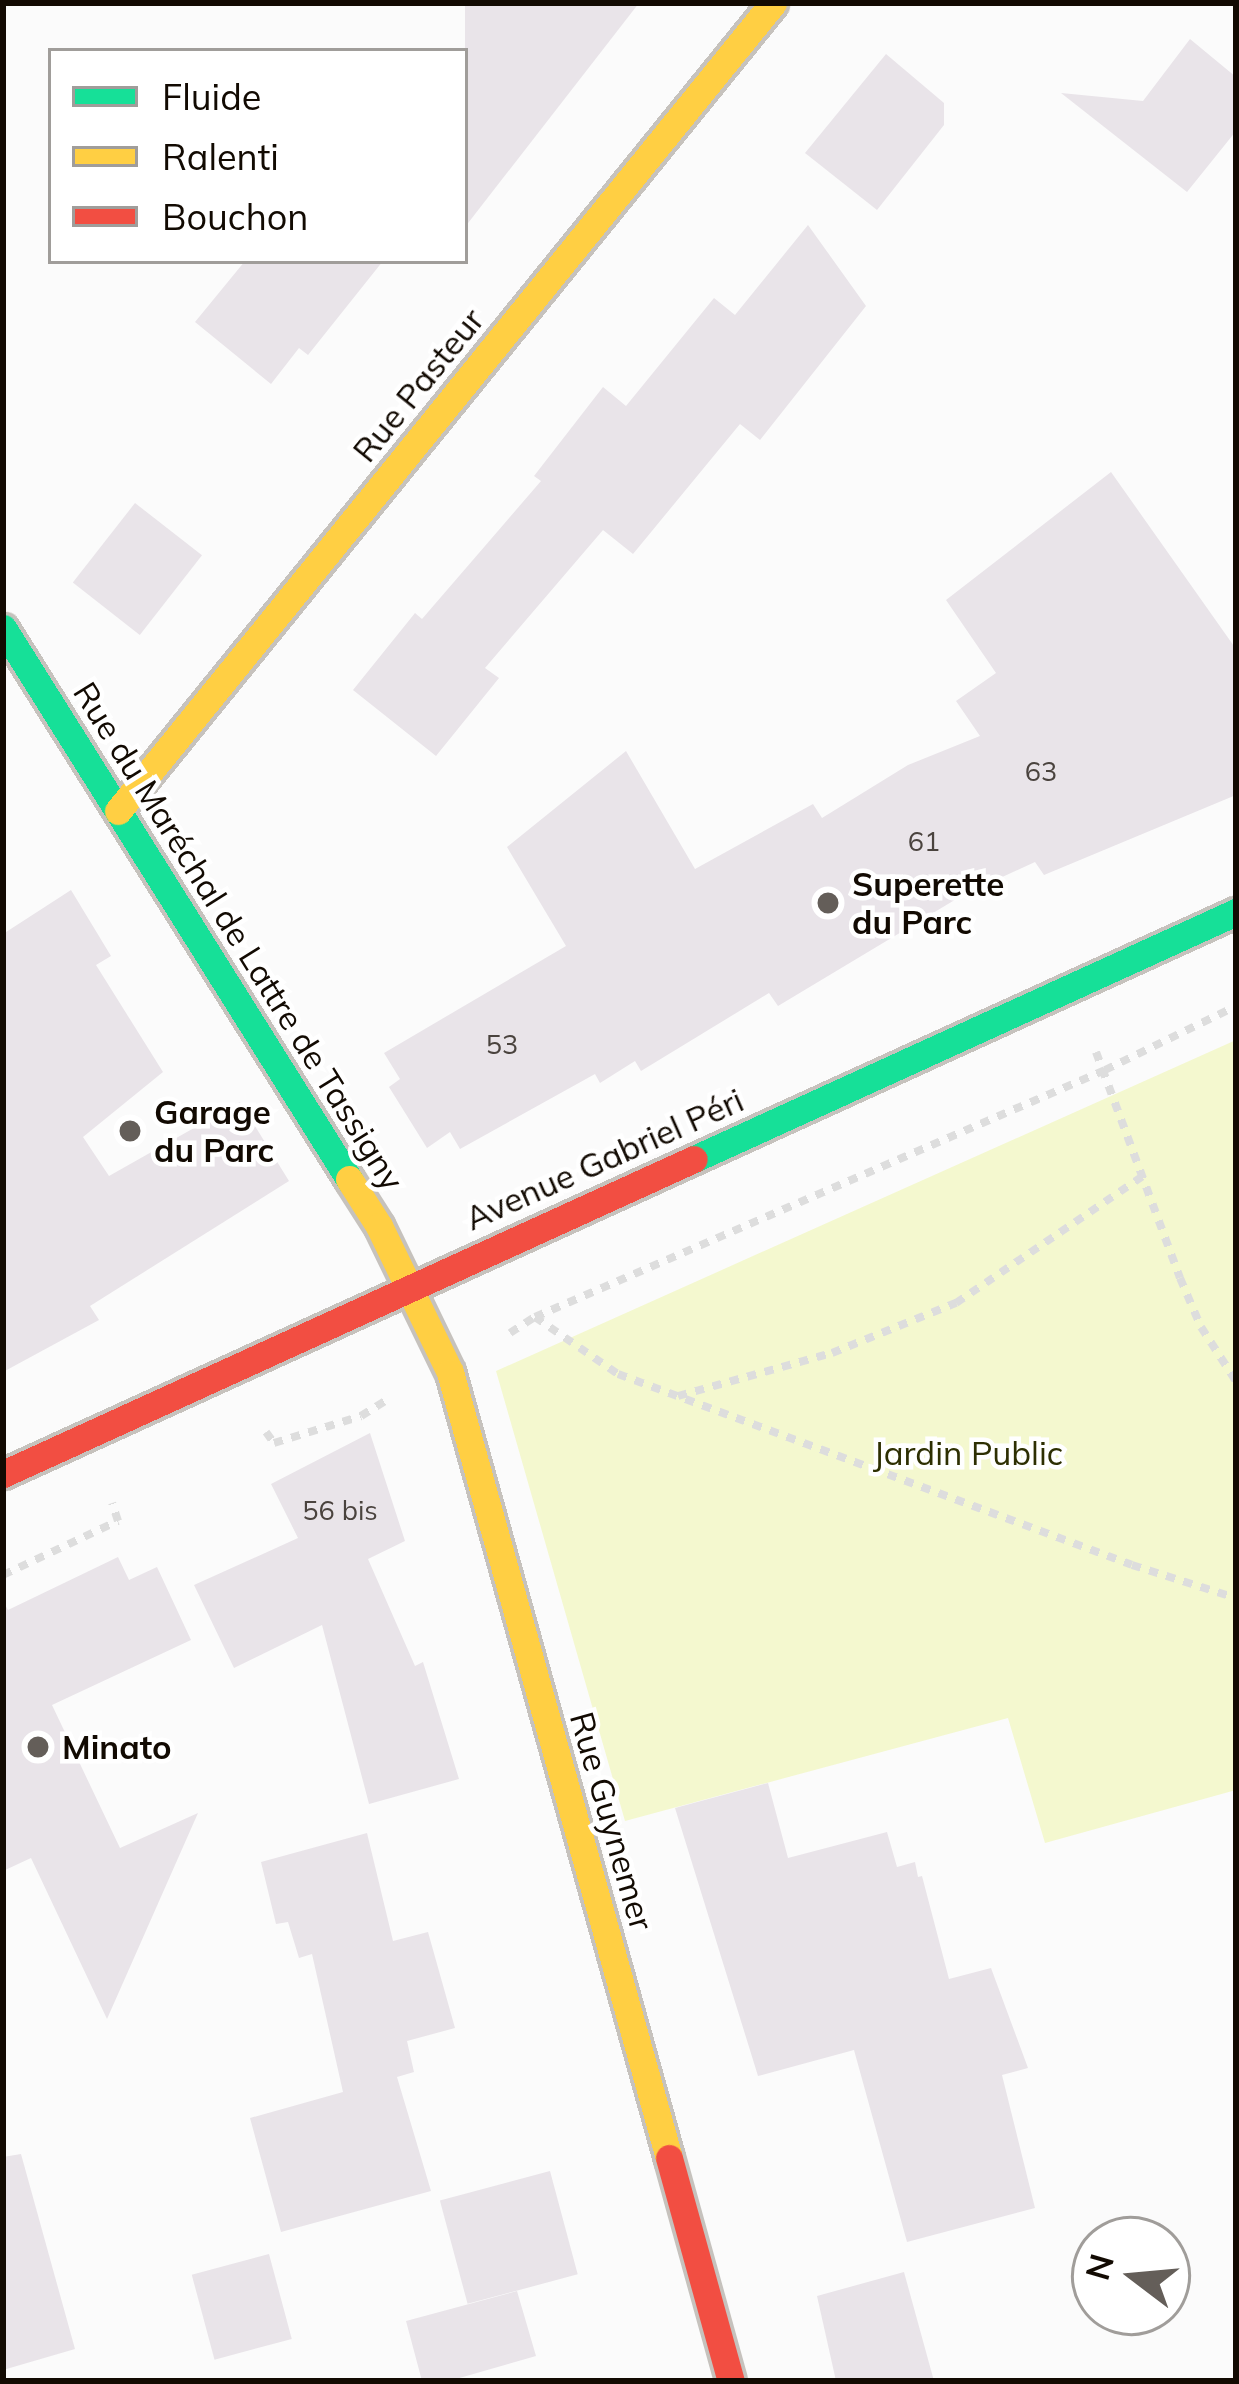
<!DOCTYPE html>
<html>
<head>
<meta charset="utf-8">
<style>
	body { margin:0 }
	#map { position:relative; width:1239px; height:2384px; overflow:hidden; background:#fbfbfb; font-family:Mulish,sans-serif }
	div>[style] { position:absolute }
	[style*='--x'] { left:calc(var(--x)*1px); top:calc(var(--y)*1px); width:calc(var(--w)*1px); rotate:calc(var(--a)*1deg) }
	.green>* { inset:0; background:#f4f8cf }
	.building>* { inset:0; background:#e9e4e9; transform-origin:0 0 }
	.path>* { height:8px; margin-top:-4px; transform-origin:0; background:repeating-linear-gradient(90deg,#ddd 0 9px,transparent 0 18px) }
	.roads { filter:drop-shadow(3px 0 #c6c2bd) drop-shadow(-3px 0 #c6c2bd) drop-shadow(0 3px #c6c2bd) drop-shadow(0 -3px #c6c2bd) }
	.fast>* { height:27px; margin:-13.5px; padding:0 13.5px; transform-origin:13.5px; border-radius:13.5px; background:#16e098 }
	.slow>* { height:27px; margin:-13.5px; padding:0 13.5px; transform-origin:13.5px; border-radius:13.5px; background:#ffcf43 }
	.jam>* { height:27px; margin:-13.5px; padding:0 13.5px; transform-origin:13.5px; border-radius:13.5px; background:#f24e42 }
	.dots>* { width:33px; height:33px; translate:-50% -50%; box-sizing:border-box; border:6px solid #fff; border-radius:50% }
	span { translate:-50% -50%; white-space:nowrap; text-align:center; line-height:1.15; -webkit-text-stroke:9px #fff; paint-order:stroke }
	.number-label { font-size:27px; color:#4a433e }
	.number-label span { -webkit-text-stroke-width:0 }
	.street-label { font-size:33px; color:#120a02 }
	.poi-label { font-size:33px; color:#120a02; font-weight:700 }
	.left { translate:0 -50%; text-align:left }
	.park-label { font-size:33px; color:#2d2f02 }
	.frame { position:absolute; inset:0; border:6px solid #120a02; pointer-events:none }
	.legend { position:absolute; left:48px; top:48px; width:420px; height:216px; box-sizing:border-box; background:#fff; border:3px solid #a09d9a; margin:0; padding:15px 21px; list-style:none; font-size:36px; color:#120a02 }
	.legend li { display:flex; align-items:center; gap:24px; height:60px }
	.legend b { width:60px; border:3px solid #a09d9a }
	.north { position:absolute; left:1071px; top:2216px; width:120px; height:120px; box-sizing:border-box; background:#fff; border:3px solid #a09d9a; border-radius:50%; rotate:286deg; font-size:33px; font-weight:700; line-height:48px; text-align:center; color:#120a02 }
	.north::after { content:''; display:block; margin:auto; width:42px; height:54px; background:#645e59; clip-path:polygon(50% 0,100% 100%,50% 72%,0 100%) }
</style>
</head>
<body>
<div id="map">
	<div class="green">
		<div style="clip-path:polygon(1236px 1040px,1236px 1790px,1045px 1843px,1008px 1718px,625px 1821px,496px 1371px)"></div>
	</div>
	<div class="building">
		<div style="clip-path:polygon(465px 3px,639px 3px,465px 227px)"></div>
		<div style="clip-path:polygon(1190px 39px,1236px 77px,1236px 131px,1187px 192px,1061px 93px,1143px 101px)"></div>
		<div style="clip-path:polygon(886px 54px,944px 103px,944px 125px,877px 210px,805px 153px)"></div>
		<div style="clip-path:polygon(808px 225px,866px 306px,760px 440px,740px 424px,633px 554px,603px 530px,485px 668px,499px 678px,436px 756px,353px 690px,415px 613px,422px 619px,541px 481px,534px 476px,603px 387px,626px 406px,714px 298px,735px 315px)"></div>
		<div style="clip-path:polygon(245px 261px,383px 261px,308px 355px,299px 348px,271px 384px,195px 322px)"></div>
		<div style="clip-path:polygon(1111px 472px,1236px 649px,1236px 795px,1044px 875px,1035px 862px,963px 895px,778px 1006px,769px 993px,641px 1071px,635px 1061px,600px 1083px,595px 1074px,460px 1149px,450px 1132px,427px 1148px,389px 1087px,400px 1079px,384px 1053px,566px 946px,507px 847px,626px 751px,695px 869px,813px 804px,822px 818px,908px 765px,980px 736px,956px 701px,996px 673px,946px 600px)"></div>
		<div style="left:135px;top:503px;width:85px;height:101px;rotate:38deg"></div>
		<div style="clip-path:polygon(71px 890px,111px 956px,96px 965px,163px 1072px,83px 1137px,109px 1176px,240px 1102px,289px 1181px,90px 1306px,99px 1320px,3px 1372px,3px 934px)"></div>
		<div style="clip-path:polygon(370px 1433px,405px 1541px,368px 1559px,415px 1666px,423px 1662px,459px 1779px,369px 1804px,322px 1625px,234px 1668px,194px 1585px,298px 1538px,271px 1484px)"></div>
		<div style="clip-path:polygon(118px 1557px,129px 1580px,157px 1567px,191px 1640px,52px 1705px,120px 1848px,198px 1813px,107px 2019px,31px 1858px,3px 1871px,3px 1601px,8px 1610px)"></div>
		<div style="clip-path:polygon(768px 1783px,788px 1858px,887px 1832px,897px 1867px,915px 1862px,918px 1877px,922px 1876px,949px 1979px,991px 1968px,1028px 2068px,1002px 2075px,1035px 2208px,907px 2242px,854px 2050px,758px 2076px,675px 1808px)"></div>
		<div style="clip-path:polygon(367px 1833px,393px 1941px,428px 1932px,455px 2028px,407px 2041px,414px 2072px,397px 2077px,431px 2191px,281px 2232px,250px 2118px,343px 2092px,312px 1954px,299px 1958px,288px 1922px,276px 1924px,261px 1862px)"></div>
		<div style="clip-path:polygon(21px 2154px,75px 2349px,3px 2370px,3px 2157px)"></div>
		<div style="left:550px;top:2171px;width:107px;height:114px;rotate:75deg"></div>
		<div style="left:269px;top:2254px;width:88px;height:80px;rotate:75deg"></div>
		<div style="clip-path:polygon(904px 2272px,934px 2381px,836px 2381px,817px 2296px)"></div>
		<div style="clip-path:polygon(517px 2291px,536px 2356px,449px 2381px,422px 2381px,406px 2321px)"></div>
	</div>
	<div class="path">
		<div style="--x:1096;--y:1052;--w:241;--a:69.6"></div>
		<div style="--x:1180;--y:1278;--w:53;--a:66.8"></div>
		<div style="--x:1201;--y:1327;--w:64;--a:57.1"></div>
		<div style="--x:535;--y:1317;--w:101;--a:34.5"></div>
		<div style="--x:618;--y:1374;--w:548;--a:20.38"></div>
		<div style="--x:1132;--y:1565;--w:109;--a:17.6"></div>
		<div style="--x:510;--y:1333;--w:30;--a:-33"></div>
		<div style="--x:535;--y:1317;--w:621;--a:-23.43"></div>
		<div style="--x:1105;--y:1070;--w:146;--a:-26"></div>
		<div style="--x:678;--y:1396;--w:160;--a:-15.6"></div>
		<div style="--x:832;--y:1353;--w:134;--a:-22"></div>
		<div style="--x:956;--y:1303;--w:226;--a:-34.2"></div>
		<div style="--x:266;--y:1432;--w:14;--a:54"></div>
		<div style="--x:274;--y:1443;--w:91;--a:-17.2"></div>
		<div style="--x:361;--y:1416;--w:31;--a:-32"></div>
		<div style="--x:3;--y:1575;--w:127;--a:-25.2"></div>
		<div style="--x:118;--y:1521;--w:19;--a:-108"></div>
	</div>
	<div class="roads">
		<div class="fast">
			<div style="--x:3;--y:628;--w:651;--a:57.87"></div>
			<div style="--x:694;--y:1159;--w:596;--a:-24.5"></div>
		</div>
		<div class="slow">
			<div style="--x:118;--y:811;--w:1040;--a:-50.97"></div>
			<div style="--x:349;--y:1179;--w:56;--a:57.4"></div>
			<div style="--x:379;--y:1226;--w:162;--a:64.1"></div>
			<div style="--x:450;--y:1372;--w:816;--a:74.43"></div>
		</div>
		<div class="jam">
			<div style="--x:3;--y:1474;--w:759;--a:-24.51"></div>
			<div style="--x:669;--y:2158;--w:231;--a:74.5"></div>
		</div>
	</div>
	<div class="dots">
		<div style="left:828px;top:903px;background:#645e59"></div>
		<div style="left:130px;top:1131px;background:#645e59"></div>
		<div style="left:38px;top:1747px;background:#645e59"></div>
	</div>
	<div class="number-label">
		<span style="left:1041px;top:772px">63</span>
		<span style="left:924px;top:842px">61</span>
		<span style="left:502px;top:1045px">53</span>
		<span style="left:340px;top:1511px">56 bis</span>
	</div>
	<div class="street-label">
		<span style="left:418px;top:385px;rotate:-51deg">Rue Pasteur</span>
		<span style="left:239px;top:936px;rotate:58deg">Rue du Maréchal de Lattre de Tassigny</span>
		<span style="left:604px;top:1159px;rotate:-24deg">Avenue Gabriel Péri</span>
		<span style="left:612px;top:1821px;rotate:74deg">Rue Guynemer</span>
	</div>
	<div class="poi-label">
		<span class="left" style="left:852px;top:903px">Superette<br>du Parc</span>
		<span class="left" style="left:154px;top:1131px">Garage<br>du Parc</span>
		<span class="left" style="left:62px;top:1747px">Minato</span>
	</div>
	<div class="park-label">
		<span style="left:968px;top:1453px">Jardin Public</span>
	</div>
	<div class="frame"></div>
	<ul class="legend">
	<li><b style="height:15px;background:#16e098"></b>Fluide</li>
	<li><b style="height:15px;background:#ffcf43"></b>Ralenti</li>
	<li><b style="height:15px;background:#f24e42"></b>Bouchon</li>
	</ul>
	<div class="north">N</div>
</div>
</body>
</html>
